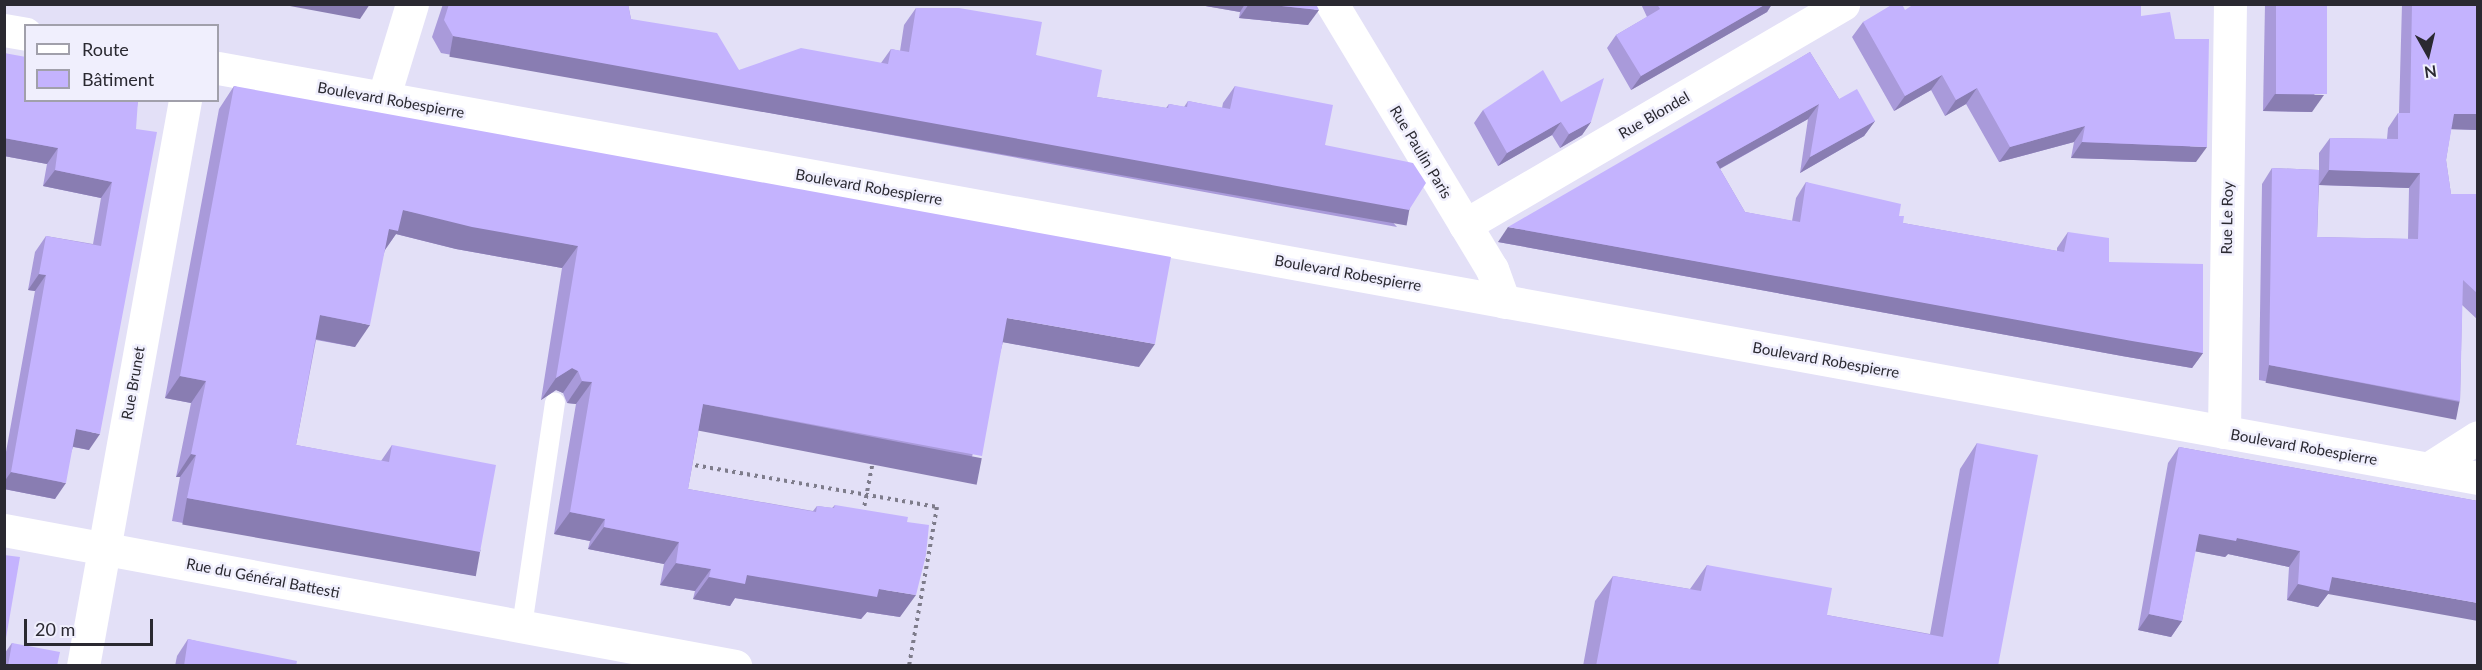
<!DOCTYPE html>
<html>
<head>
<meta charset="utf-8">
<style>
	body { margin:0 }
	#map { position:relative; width:2482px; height:670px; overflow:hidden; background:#e3e0f7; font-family:Lato,sans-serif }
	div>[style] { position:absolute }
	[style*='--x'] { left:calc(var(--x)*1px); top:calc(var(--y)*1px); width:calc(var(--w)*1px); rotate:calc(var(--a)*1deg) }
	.path>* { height:4px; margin-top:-2px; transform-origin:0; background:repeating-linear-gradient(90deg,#7e7c8b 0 3px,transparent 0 7.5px) }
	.lane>* { height:20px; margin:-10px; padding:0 10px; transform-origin:10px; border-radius:10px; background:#fff }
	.street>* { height:33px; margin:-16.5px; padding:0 16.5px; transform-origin:16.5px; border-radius:16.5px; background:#fff }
	.secondary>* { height:33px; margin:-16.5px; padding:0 16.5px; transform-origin:16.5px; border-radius:16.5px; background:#fff }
	.wall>* { inset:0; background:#a99ada }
	.shaded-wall>* { inset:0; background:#897db2; transform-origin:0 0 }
	.building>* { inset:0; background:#c4b3fe; transform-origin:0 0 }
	span { translate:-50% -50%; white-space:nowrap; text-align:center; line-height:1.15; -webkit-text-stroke:5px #f0effd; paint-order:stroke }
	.street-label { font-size:15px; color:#2a2931 }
	.frame { position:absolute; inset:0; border:6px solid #2a2931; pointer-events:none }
	.legend { position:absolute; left:24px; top:24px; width:195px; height:78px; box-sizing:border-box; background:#f0effd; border:2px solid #a1a0ab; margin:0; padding:8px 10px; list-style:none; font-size:18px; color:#2a2931 }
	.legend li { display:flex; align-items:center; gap:12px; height:30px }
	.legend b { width:30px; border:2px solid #a1a0ab }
	.north { position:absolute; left:2398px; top:24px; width:60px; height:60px; -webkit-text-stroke:4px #f0effd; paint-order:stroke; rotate:172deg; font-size:16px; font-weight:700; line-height:24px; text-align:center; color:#2a2931 }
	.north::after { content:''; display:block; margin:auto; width:21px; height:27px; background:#2a2931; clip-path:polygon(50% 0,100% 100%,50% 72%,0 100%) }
	.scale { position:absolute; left:24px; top:619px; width:129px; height:27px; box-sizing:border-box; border:3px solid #2a2931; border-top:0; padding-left:8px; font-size:18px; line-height:21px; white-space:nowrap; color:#2a2931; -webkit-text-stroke:4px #f0effd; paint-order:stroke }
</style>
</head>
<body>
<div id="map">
	<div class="path">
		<div style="--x:688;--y:464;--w:253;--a:9.8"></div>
		<div style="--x:937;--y:507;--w:161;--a:100"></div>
		<div style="--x:863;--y:513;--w:53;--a:-79.1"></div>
	</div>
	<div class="lane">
		<div style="--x:522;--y:626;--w:226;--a:-81.6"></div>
	</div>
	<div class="street">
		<div style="--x:1332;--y:4;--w:310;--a:58.9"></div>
		<div style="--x:1492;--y:269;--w:35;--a:70"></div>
		<div style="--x:383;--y:99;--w:99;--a:-73"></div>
		<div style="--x:1465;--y:225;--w:438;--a:-30.3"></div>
		<div style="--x:2224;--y:432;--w:428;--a:-89.2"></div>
		<div style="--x:2428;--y:469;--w:59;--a:-32.6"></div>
		<div style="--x:4;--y:530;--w:744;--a:10.54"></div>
		<div style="--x:83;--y:666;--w:575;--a:-79.78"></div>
	</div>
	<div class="secondary">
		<div style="--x:4;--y:30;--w:22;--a:10"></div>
		<div style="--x:218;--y:68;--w:2297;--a:10.28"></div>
	</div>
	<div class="wall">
		<div style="clip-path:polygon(443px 4px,628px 4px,631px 19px,739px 70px,881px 63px,891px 49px,900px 51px,904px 25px,916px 8px,1036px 55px,1097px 97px,1166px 108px,1169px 104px,1184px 107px,1188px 101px,1222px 108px,1223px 103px,1235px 86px,1325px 145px,1397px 227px,441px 53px,432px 37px)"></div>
		<div style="clip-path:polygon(1194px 4px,1316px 4px,1308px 25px,1239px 18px,1240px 12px)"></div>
		<div style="clip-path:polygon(1641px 4px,1772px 4px,1767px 12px,1631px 90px,1607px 48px,1616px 35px,1647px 17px)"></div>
		<div style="clip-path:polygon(2265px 4px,2327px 4px,2312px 112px,2263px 111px)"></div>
		<div style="clip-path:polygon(evenodd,2402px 4px,2478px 4px,2478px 130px,2451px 129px,2446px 160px,2451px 194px,2478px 194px,2478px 320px,2462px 305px,2460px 401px,2449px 416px,2259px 380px,2262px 184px,2272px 168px,2319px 170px,2319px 153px,2330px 138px,2387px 139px,2388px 128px,2398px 113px,2399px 113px,2402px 4px,2319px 185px,2409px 188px,2408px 239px,2317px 237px,2319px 185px)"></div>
		<div style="clip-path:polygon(1905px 10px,2141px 16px,2196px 162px,2071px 158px,2074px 142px,1999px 162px,1966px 104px,1945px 116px,1931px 90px,1894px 111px,1852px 37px,1863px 22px)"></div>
		<div style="clip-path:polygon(1810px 52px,1839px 99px,1875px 121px,1864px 136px,1800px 173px,1808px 119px,1720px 169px,1745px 212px,1792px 221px,1796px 198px,1806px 182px,1899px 216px,1903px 223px,2057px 251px,2057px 248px,2068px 232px,2109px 262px,2203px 353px,2192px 368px,2122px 356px,1498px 242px)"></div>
		<div style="clip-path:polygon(4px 53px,138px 100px,89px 450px,73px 447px,55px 499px,4px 489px,4px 463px,35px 291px,28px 290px,35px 252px,46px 236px,93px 244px,101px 198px,43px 186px,47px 164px,4px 156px)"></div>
		<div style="clip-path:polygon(234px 86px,1139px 367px,1003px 342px,966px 479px,699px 428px,688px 489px,813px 511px,817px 506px,832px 508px,835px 505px,900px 617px,867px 612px,861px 619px,735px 598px,730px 606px,693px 599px,695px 591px,660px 585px,664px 564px,588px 549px,590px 541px,554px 534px,576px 404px,567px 403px,563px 393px,556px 390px,541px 400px,562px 268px,456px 249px,396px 234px,385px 250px,355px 347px,316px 340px,296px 445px,381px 461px,392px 445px,464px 574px,172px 521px,180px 477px,176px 477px,191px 403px,165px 398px,219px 109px)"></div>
		<div style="clip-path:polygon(1561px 102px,1591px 122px,1582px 135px,1560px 148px,1552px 135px,1498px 166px,1474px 123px,1483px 110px)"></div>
		<div style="clip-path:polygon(1977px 443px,1998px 666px,1583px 666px,1595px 601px,1613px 576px,1690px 589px,1707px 565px,1827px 615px,1930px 634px,1960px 469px)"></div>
		<div style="clip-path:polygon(2179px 447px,2478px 501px,2328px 594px,2318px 607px,2287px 600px,2289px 567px,2228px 554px,2225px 557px,2195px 551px,2182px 621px,2171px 637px,2138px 630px,2168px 463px)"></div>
		<div style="clip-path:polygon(188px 639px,296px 666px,175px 666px,177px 656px)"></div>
		<div style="clip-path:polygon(12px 643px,57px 666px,4px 666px,4px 654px)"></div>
	</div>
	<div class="shaded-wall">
		<div style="clip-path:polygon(279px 4px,370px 4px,360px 19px)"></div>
		<div style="clip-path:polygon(1194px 4px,1245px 4px,1240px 12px)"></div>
		<div style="clip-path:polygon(1249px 4px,1264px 4px,1319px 10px,1308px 25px,1239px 18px)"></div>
		<div style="clip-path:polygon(1766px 4px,1772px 4px,1767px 12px,1631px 90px,1641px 76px)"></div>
		<div style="left:453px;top:36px;width:972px;height:21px;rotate:10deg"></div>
		<div style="clip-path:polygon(1942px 75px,1931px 90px,1894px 111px,1905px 96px)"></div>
		<div style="clip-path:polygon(1977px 88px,1966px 104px,1945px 116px,1956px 100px)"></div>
		<div style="clip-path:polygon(2275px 94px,2324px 95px,2312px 112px,2263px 111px)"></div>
		<div style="clip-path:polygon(1819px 104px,1808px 119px,1705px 177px,1716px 162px)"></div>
		<div style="clip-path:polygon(2454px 114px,2478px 114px,2478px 130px,2444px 129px)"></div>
		<div style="clip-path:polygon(1875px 121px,1864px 136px,1800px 173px,1810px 157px)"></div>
		<div style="clip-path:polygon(1561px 122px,1552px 135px,1498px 166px,1507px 153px)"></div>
		<div style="clip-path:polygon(1591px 122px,1582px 135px,1560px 148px,1569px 134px)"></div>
		<div style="clip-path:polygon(2085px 126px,2074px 142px,1999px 162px,2010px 147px)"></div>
		<div style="clip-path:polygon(4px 138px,58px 148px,47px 164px,4px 156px)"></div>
		<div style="clip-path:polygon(2082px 142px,2207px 147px,2196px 162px,2071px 158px)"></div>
		<div style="clip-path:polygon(55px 170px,112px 182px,101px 198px,43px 186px)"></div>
		<div style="clip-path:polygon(2329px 170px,2420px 173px,2409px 188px,2319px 185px)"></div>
		<div style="clip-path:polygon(403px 210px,578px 246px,562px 268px,456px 249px,396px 234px,382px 254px,373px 251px)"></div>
		<div style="clip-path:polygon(1508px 227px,2203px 353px,2192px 368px,2122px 356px,1498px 242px)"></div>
		<div style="clip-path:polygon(39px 274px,46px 275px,35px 291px,28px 290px)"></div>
		<div style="clip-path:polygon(320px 315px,370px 325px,355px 347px,305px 337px)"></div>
		<div style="clip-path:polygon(1007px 318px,1155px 344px,1139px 367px,991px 340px)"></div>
		<div style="left:2269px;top:365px;width:194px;height:18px;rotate:11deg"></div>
		<div style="clip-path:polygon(572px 368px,578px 371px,563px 393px,556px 390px,541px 400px,556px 378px)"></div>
		<div style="clip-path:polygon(180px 376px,206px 381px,191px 403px,165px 398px)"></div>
		<div style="clip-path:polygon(582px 381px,592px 382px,576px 404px,567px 403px)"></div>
		<div style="left:703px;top:404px;width:284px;height:27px;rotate:11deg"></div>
		<div style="clip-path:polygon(76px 429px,100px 434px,89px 450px,65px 445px)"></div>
		<div style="clip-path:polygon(191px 454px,196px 455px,180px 477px,176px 477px)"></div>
		<div style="clip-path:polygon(11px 472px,66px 483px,55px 499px,4px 489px,4px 482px)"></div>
		<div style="left:187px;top:498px;width:298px;height:27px;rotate:10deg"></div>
		<div style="clip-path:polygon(570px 512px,605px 519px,590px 541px,554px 534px)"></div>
		<div style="clip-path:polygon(604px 527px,679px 542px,664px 564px,588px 549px)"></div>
		<div style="clip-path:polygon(2199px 534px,2237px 538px,2300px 551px,2289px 567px,2228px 554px,2225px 557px,2188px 550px)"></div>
		<div style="clip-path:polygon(676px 563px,711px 569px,695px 591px,660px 585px)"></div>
		<div style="clip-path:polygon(747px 575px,879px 589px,916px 595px,900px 617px,867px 612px,861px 619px,735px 598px,730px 606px,693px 599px,709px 577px)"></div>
		<div style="clip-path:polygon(2332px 577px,2478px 603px,2478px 621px,2328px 594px,2318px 607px,2287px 600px,2298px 584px)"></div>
		<div style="clip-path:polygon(2149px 614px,2182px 621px,2171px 637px,2138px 630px)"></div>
	</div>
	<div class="building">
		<div style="clip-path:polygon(449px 4px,628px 4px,631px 19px,717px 33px,739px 70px,801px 48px,888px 64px,891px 49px,909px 52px,916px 8px,959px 8px,1042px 22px,1036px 55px,1102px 70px,1097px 97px,1168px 108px,1169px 104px,1187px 107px,1188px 101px,1230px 109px,1235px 86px,1333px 105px,1325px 145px,1413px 163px,1426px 183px,1409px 210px,453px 36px,444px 20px)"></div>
		<div style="clip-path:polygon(1264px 4px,1316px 4px,1319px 10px)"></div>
		<div style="clip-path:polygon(1657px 4px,1766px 4px,1641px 76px,1616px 35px,1660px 9px)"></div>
		<div style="clip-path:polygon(1893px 4px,1902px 4px,1905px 10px,1914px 4px,2141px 4px,2141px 16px,2170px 12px,2175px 39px,2209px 39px,2207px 147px,2082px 142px,2085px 126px,2010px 147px,1977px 88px,1956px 100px,1942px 75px,1905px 96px,1863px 22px)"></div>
		<div style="left:2276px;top:4px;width:51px;height:90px"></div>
		<div style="clip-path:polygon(2412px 4px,2478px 4px,2478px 114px,2454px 114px,2446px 160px,2451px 194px,2478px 194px,2478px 294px,2463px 280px,2460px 401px,2269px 365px,2272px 168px,2319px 170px,2317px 237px,2418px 239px,2420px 173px,2329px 170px,2330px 138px,2398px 139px,2398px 113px,2410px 113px)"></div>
		<div style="clip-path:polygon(1810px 52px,1839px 99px,1857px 89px,1875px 121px,1810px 157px,1819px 104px,1716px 162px,1745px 212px,1800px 222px,1806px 182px,1901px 204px,1899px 216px,1904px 216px,1903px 223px,2064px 252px,2068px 232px,2109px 238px,2109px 262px,2203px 264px,2203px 353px,2132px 341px,1508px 227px)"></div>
		<div style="clip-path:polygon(4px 53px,26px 57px,26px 100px,138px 100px,136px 129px,157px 132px,100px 434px,76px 429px,66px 483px,11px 472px,46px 275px,39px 274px,46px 236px,101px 246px,112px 182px,55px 170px,58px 148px,4px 138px)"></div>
		<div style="clip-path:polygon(1543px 70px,1561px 102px,1604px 78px,1591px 122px,1569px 134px,1561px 122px,1507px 153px,1483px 110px)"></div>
		<div style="clip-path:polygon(234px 86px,1171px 257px,1155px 344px,1007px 318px,982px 456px,703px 404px,688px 489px,816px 512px,817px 506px,834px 508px,835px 505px,908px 517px,907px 522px,929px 525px,926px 555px,916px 595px,879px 589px,877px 597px,747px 575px,745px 584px,709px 577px,711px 569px,676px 563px,679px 542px,604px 527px,605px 519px,570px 512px,592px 382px,582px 381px,578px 371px,572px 368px,556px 378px,578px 246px,472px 227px,403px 210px,398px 231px,389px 229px,370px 325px,320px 315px,296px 445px,389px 462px,392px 445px,496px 465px,480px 552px,187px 498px,196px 455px,191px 454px,206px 381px,180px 376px)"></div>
		<div style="clip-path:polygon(1977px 443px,2038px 455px,1998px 666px,1596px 666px,1613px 576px,1701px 591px,1707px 565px,1832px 588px,1827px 615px,1943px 637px)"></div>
		<div style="clip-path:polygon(2179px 447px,2478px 501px,2478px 603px,2332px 577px,2329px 591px,2298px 584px,2300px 551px,2237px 538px,2236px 541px,2199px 534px,2182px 621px,2149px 614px)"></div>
		<div style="clip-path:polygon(4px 555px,20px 557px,5px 644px,4px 644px)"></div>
		<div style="clip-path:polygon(188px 639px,297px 661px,296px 666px,184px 666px)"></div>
		<div style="clip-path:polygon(12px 643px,60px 652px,57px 666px,8px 666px)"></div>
	</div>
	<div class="street-label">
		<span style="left:391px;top:100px;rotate:10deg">Boulevard Robespierre</span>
		<span style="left:1654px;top:115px;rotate:-30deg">Rue Blondel</span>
		<span style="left:1421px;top:152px;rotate:59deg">Rue Paulin Paris</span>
		<span style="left:869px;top:187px;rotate:10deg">Boulevard Robespierre</span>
		<span style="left:2227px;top:218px;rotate:-89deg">Rue Le Roy</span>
		<span style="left:1348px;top:273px;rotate:10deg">Boulevard Robespierre</span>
		<span style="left:1826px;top:360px;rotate:10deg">Boulevard Robespierre</span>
		<span style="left:133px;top:383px;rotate:-80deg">Rue Brunet</span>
		<span style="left:2304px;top:447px;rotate:10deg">Boulevard Robespierre</span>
		<span style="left:263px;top:578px;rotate:11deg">Rue du Général Battesti</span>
	</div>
	<div class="frame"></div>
	<ul class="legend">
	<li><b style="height:8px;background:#fff"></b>Route</li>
	<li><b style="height:16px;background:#c4b3fe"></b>Bâtiment</li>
	</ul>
	<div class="north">N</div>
	<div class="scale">20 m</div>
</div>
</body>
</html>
